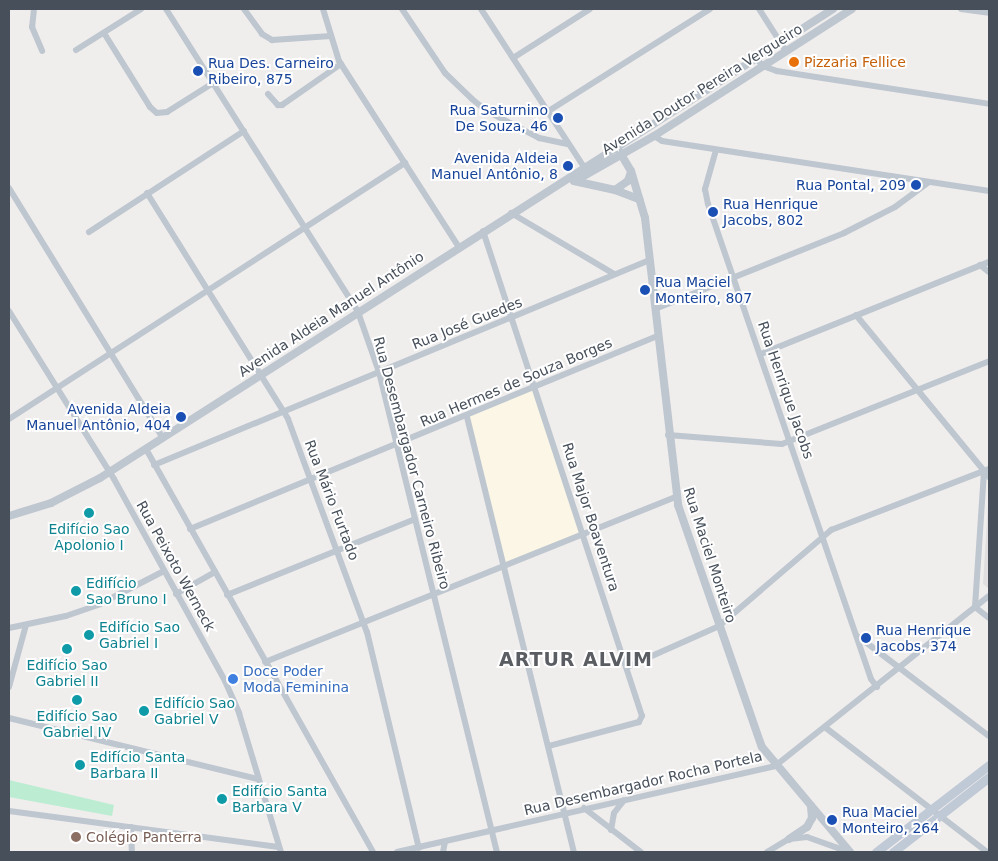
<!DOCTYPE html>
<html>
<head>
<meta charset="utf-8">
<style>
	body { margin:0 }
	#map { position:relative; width:998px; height:861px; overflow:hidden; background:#f0eded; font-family:"DejaVu Sans",sans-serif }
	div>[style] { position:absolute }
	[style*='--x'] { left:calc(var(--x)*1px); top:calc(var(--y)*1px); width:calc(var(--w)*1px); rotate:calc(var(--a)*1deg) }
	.commercial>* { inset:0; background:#fbf6e6 }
	.education>* { inset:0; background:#e1dedf }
	.green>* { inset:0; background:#bcedd2 }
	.minor>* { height:6px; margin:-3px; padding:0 3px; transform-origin:3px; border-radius:3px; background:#bec6cf }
	.tertiary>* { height:8px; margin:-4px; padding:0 4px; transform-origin:4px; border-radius:4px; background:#bec6cf }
	.secondary>* { height:9px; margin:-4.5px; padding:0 4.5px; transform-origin:4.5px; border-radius:4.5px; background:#c0c9d6 }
	.dots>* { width:14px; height:14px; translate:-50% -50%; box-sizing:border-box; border:2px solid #fff; border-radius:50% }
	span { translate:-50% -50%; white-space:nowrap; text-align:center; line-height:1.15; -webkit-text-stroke:4px #fff; paint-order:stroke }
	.food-label { font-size:14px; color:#c56008 }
	.left { translate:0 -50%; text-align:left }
	.transit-label { font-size:14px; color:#164399 }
	.right { translate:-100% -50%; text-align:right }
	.street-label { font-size:14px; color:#464f5a }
	.culture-label { font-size:14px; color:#0d838f }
	.shop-label { font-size:14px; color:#366cbe }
	.education-label { font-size:14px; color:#785e54 }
	.district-label { font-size:19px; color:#5a5d62; font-weight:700; letter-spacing:1px }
	.frame { position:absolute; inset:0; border:10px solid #464f5a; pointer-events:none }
</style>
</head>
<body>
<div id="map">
	<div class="commercial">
		<div style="clip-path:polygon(535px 388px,583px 533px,504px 565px,467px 417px)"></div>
	</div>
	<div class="education">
		<div style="clip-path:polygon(989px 488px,989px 587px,988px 588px,983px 584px)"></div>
	</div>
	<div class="green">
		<div style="clip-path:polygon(9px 780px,114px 805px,112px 816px,9px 797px)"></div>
	</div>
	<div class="minor">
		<div style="--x:34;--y:9;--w:18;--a:96"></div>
		<div style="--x:32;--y:27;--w:26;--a:67"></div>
		<div style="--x:166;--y:9;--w:359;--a:57.6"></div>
		<div style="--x:358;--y:312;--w:64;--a:70.7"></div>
		<div style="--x:379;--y:372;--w:494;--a:76.2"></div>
		<div style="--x:244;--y:9;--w:31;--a:54"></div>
		<div style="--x:262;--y:34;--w:12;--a:31"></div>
		<div style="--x:272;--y:40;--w:59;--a:-3.9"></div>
		<div style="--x:323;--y:9;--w:54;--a:72.9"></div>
		<div style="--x:339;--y:61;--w:221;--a:57.2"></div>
		<div style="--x:402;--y:9;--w:77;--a:56.1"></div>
		<div style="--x:445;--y:73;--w:37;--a:44"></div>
		<div style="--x:472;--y:99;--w:19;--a:39"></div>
		<div style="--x:487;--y:111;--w:59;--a:27.4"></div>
		<div style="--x:539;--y:138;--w:29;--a:12"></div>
		<div style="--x:481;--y:9;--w:189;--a:56.9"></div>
		<div style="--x:759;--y:9;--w:50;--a:57.3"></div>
		<div style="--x:961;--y:9;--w:28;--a:8"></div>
		<div style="--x:104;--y:33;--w:87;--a:58.1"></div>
		<div style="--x:150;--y:107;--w:9;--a:41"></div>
		<div style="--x:157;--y:113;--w:10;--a:-6"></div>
		<div style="--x:167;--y:112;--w:54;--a:-32.2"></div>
		<div style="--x:76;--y:50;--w:77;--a:-32.2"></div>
		<div style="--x:513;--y:58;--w:91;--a:-32.5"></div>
		<div style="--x:756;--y:58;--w:11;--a:49"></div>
		<div style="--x:763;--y:66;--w:15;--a:20"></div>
		<div style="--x:777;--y:71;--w:215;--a:8.8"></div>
		<div style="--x:268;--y:94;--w:15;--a:48"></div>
		<div style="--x:278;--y:105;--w:4;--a:0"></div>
		<div style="--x:282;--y:105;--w:72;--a:-34.8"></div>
		<div style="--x:547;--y:112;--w:193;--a:-32.3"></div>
		<div style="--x:654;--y:136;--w:9;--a:32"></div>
		<div style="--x:662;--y:141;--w:331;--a:8.7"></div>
		<div style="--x:716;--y:150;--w:41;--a:105.8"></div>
		<div style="--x:705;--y:189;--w:15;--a:79"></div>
		<div style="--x:708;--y:204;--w:502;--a:71.06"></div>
		<div style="--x:871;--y:679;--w:10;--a:53"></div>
		<div style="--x:9;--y:188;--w:294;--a:58.4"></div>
		<div style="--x:147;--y:193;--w:266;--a:58"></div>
		<div style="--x:288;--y:419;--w:227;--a:69.7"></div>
		<div style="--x:367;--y:632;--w:222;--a:76.5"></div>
		<div style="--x:511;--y:213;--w:120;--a:30.6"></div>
		<div style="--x:483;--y:231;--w:510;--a:71.85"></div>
		<div style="--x:642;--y:716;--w:7;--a:117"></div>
		<div style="--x:639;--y:722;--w:93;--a:165.1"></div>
		<div style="--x:89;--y:232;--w:185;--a:-33.1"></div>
		<div style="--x:980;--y:265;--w:11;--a:38"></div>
		<div style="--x:655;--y:309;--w:204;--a:-21.9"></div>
		<div style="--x:844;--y:233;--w:57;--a:-27"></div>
		<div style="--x:895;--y:207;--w:42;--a:-36.3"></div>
		<div style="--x:9;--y:311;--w:198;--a:58"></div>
		<div style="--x:114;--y:479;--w:230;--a:61.2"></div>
		<div style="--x:225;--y:681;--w:35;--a:66"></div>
		<div style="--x:239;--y:713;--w:145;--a:73.2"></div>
		<div style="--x:856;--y:315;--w:210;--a:50.6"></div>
		<div style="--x:761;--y:354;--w:246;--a:-22"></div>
		<div style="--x:467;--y:417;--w:448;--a:76.2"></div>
		<div style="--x:9;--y:419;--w:472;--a:-32.9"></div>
		<div style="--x:668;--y:435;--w:114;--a:4.5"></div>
		<div style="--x:782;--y:444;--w:223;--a:-21.8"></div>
		<div style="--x:146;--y:449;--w:463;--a:60.6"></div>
		<div style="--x:154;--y:465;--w:537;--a:-22.46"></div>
		<div style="--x:190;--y:529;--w:505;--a:-22.45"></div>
		<div style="--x:176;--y:594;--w:45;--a:-29.4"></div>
		<div style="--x:227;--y:595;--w:203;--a:-22"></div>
		<div style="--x:975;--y:607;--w:136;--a:-86.2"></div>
		<div style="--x:975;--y:607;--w:18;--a:38"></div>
		<div style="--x:9;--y:628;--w:58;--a:-11.9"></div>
		<div style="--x:66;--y:616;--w:36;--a:-19"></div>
		<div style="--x:100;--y:604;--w:72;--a:-27.3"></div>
		<div style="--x:859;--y:637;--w:163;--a:37.3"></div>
		<div style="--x:265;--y:662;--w:443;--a:-21.9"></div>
		<div style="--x:627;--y:667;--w:101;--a:-24"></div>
		<div style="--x:719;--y:626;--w:148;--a:-40.6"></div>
		<div style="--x:831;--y:530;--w:169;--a:-21.1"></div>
		<div style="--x:9;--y:687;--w:64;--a:-74.7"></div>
		<div style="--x:9;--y:718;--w:256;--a:13.8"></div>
		<div style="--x:826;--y:728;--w:203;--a:37.6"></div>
		<div style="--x:584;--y:808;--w:72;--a:37.7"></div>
		<div style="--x:9;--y:811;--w:272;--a:7.6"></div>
		<div style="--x:131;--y:827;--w:25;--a:88"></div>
		<div style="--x:611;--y:830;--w:17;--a:-80"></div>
		<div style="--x:614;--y:813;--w:16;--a:-52"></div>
		<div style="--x:397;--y:852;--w:388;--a:-12.8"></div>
		<div style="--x:775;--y:766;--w:273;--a:-38.5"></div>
		<div style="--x:443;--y:852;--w:10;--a:-79"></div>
		<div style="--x:767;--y:852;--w:26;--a:-31"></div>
		<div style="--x:789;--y:839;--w:18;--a:-6"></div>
		<div style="--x:807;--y:837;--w:45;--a:19.7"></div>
	</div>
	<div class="tertiary">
		<div style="--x:616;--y:146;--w:29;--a:59"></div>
		<div style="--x:631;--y:171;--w:49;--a:73.4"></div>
		<div style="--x:645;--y:218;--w:289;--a:83.4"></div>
		<div style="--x:678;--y:505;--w:256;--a:70.9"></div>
		<div style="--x:762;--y:747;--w:137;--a:50"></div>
		<div style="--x:574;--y:181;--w:42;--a:12.4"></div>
		<div style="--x:615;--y:190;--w:26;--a:21"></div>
		<div style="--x:575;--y:181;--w:91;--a:-29.7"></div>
		<div style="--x:654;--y:136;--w:235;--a:-32.7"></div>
		<div style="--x:615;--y:190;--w:16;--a:-35"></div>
		<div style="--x:628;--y:181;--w:9;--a:-72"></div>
		<div style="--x:9;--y:516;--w:44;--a:-17.2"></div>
		<div style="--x:51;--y:503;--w:55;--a:-27"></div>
		<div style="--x:100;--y:478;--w:870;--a:-32.61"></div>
		<div style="--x:789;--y:839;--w:22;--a:-34"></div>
		<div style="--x:807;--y:827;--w:10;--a:-61"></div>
		<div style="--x:812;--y:818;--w:12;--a:-95"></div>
	</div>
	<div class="secondary">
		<div style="--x:876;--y:852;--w:143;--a:-37.6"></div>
		<div style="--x:893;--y:852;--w:122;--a:-38"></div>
	</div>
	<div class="dots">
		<div style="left:794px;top:62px;background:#e8710a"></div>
		<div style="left:198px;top:71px;background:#1a4fb4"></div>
		<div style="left:558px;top:118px;background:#1a4fb4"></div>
		<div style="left:568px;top:166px;background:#1a4fb4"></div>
		<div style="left:916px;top:185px;background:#1a4fb4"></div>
		<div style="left:713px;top:212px;background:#1a4fb4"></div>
		<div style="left:645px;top:290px;background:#1a4fb4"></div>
		<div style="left:181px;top:417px;background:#1a4fb4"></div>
		<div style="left:89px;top:513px;background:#0f9aa8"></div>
		<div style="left:76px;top:591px;background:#0f9aa8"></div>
		<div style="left:89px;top:635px;background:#0f9aa8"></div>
		<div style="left:866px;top:638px;background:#1a4fb4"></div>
		<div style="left:67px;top:649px;background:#0f9aa8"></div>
		<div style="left:233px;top:679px;background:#3f7fe0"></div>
		<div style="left:77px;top:700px;background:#0f9aa8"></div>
		<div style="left:144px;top:711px;background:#0f9aa8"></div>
		<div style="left:80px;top:765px;background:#0f9aa8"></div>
		<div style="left:222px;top:799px;background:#0f9aa8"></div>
		<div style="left:832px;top:820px;background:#1a4fb4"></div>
		<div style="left:76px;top:837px;background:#8d6e63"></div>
	</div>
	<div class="food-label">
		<span class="left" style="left:804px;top:62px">Pizzaria Fellice</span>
	</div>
	<div class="transit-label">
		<span class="left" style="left:208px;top:71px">Rua Des. Carneiro<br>Ribeiro, 875</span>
		<span class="right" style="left:548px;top:118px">Rua Saturnino<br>De Souza, 46</span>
		<span class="right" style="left:558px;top:166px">Avenida Aldeia<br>Manuel Antônio, 8</span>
		<span class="right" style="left:906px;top:185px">Rua Pontal, 209</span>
		<span class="left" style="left:723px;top:212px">Rua Henrique<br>Jacobs, 802</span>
		<span class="left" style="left:655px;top:290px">Rua Maciel<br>Monteiro, 807</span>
		<span class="right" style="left:171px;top:417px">Avenida Aldeia<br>Manuel Antônio, 404</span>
		<span class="left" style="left:876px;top:638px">Rua Henrique<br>Jacobs, 374</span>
		<span class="left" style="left:842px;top:820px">Rua Maciel<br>Monteiro, 264</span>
	</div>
	<div class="street-label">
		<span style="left:702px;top:89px;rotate:-32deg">Avenida Doutor Pereira Vergueiro</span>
		<span style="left:331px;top:314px;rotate:-33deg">Avenida Aldeia Manuel Antônio</span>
		<span style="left:467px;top:323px;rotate:-22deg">Rua José Guedes</span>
		<span style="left:516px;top:382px;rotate:-23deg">Rua Hermes de Souza Borges</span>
		<span style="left:786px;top:390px;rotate:71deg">Rua Henrique Jacobs</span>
		<span style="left:412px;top:463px;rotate:75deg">Rua Desembargador Carneiro Ribeiro</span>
		<span style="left:332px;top:500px;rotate:69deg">Rua Mário Furtado</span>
		<span style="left:591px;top:517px;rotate:72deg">Rua Major Boaventura</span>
		<span style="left:710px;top:555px;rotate:72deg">Rua Maciel Monteiro</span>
		<span style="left:176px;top:566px;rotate:61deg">Rua Peixoto Werneck</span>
		<span style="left:643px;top:783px;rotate:-13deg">Rua Desembargador Rocha Portela</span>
	</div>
	<div class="culture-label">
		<span style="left:89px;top:537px">Edifício Sao<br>Apolonio I</span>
		<span class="left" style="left:86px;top:591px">Edifício<br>Sao Bruno I</span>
		<span class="left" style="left:99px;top:635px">Edifício Sao<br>Gabriel I</span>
		<span style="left:67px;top:673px">Edifício Sao<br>Gabriel II</span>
		<span class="left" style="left:154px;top:711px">Edifício Sao<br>Gabriel V</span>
		<span style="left:77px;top:724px">Edifício Sao<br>Gabriel IV</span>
		<span class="left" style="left:90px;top:765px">Edifício Santa<br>Barbara II</span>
		<span class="left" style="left:232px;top:799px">Edifício Santa<br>Barbara V</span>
	</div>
	<div class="shop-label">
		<span class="left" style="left:243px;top:679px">Doce Poder<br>Moda Feminina</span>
	</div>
	<div class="education-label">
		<span class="left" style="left:86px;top:837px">Colégio Panterra</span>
	</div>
	<div class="district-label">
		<span style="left:576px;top:660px">ARTUR ALVIM</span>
	</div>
	<div class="frame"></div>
</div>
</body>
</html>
